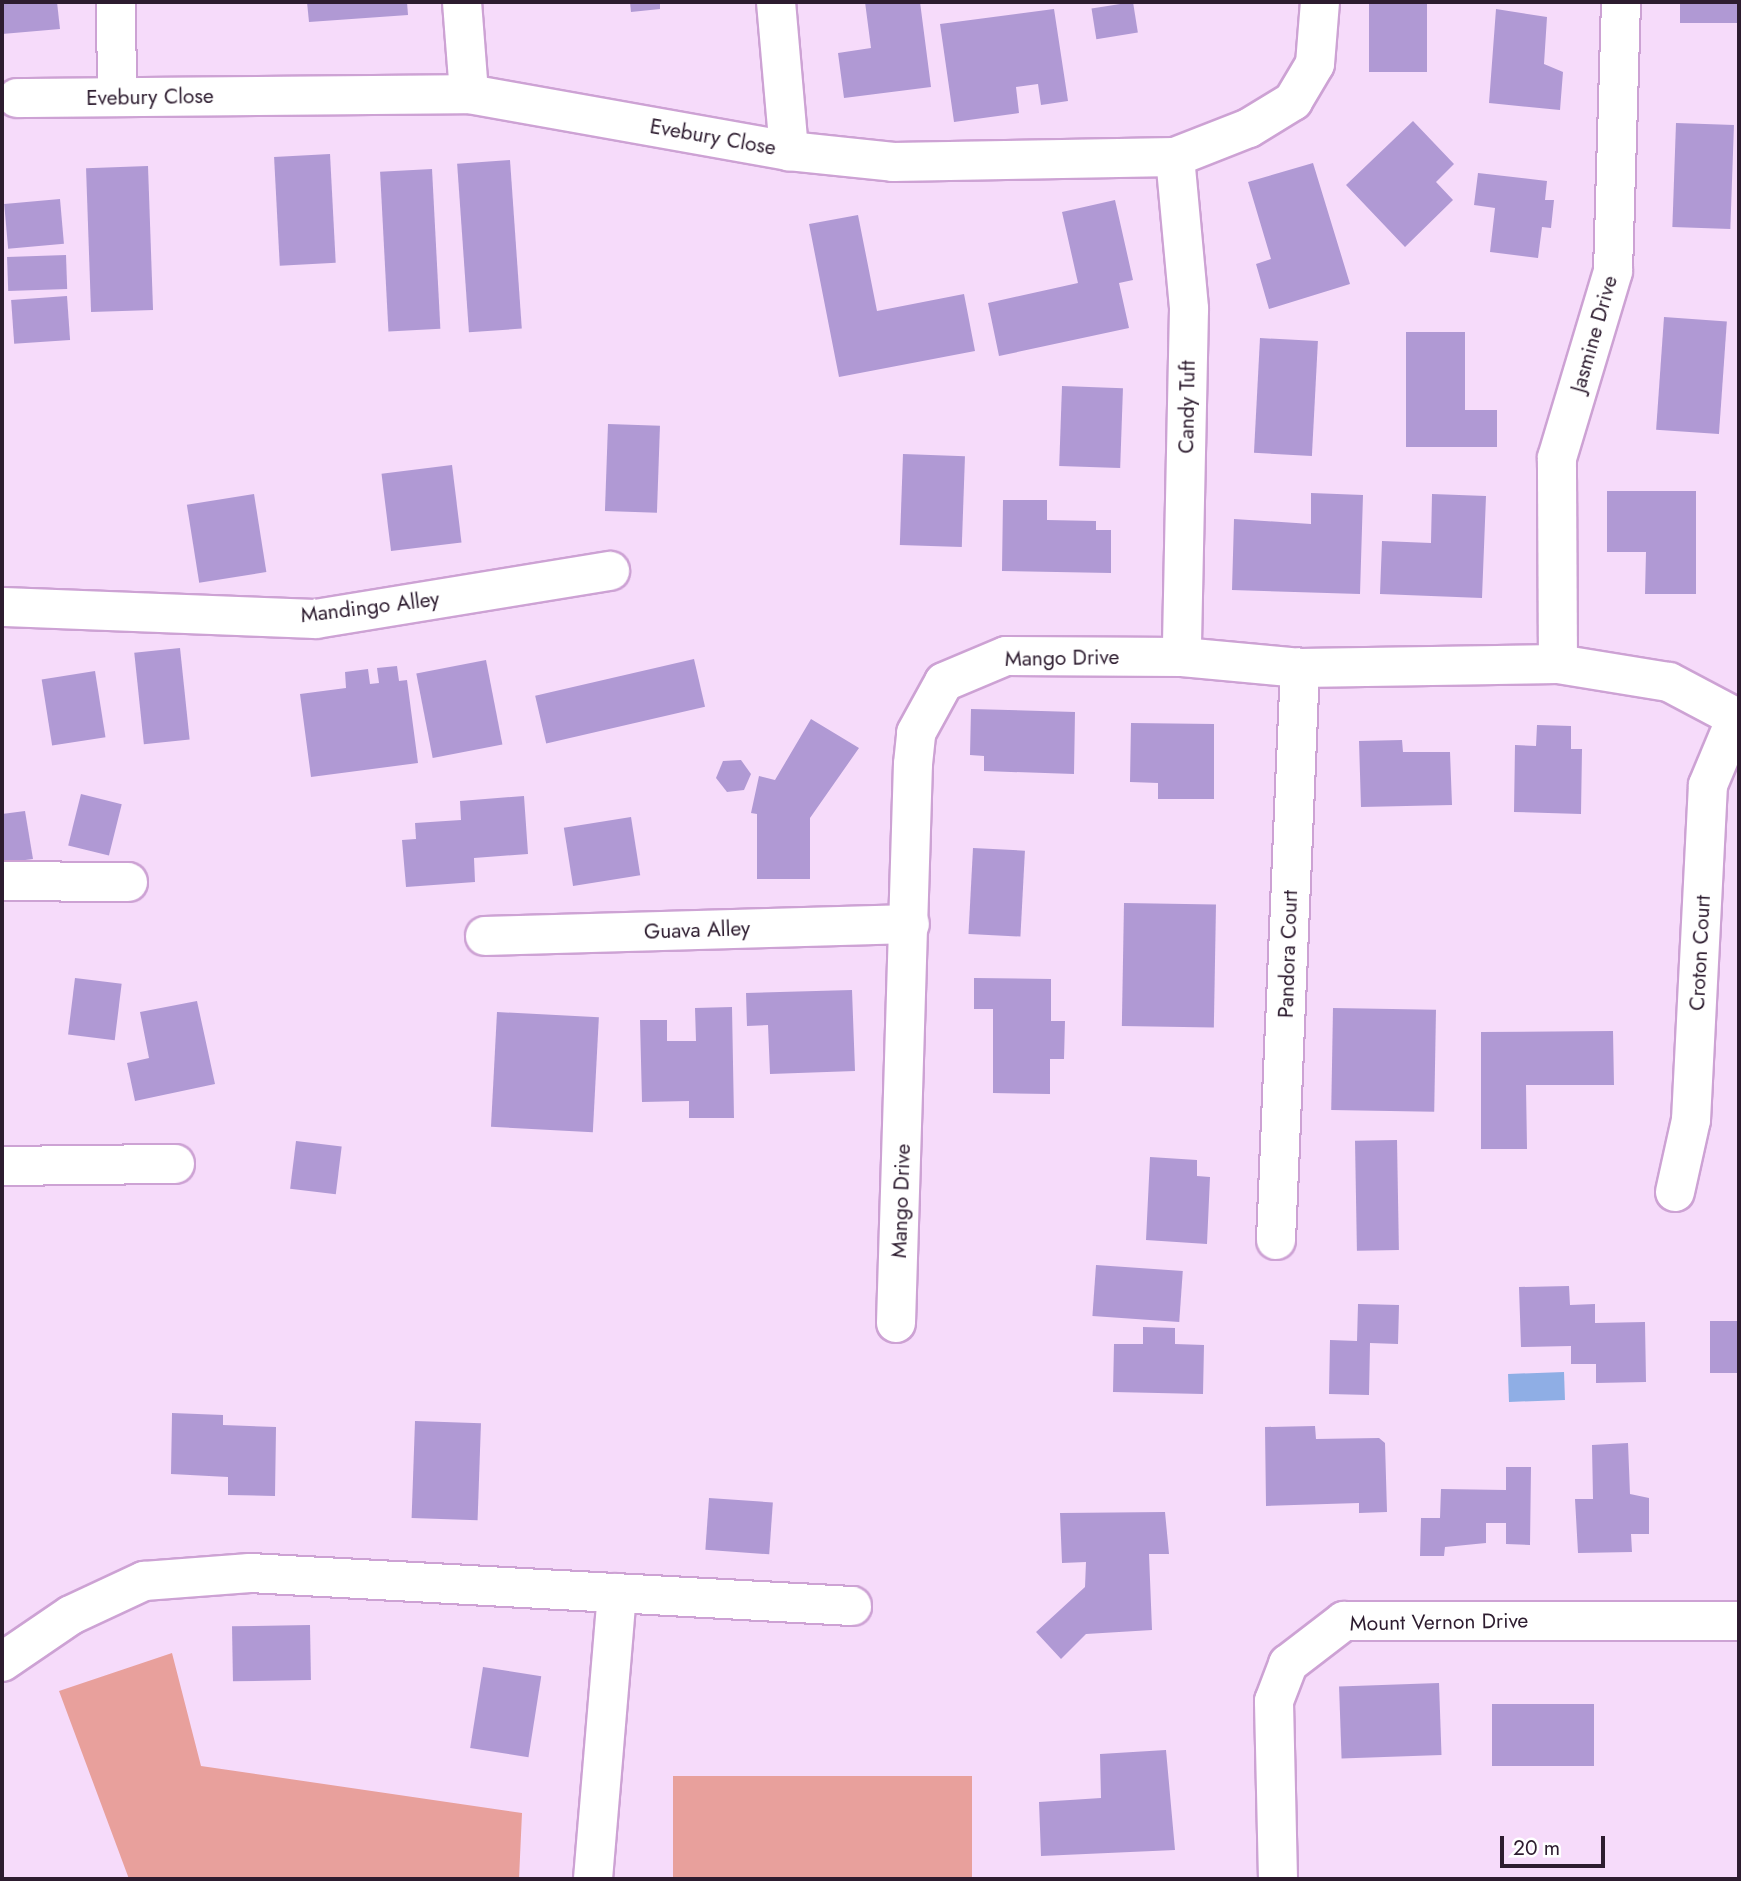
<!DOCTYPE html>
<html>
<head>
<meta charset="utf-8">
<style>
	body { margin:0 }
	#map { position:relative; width:1741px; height:1881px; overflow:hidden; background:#f6dbfa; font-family:Jost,sans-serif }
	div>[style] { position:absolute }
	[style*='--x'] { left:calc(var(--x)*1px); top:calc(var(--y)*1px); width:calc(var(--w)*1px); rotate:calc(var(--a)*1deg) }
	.forest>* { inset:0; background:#e8a09c; transform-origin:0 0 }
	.water>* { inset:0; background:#8faee5; transform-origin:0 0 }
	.building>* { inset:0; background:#b099d4; transform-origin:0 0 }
	.roads { filter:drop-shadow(2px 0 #cda2d4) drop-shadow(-2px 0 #cda2d4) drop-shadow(0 2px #cda2d4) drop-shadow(0 -2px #cda2d4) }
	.minor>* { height:38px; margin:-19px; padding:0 19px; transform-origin:19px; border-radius:19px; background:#fff }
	span { translate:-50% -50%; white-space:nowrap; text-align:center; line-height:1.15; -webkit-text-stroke:5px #fff; paint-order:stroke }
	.street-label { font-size:21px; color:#2d1c2f }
	.frame { position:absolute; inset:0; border:4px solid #2d1c2f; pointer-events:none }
	.scale { position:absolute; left:1500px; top:1836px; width:105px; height:32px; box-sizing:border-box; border:4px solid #2d1c2f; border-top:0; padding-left:9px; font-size:21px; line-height:24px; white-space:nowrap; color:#2d1c2f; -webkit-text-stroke:5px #fff; paint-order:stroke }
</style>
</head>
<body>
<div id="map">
	<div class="forest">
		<div style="clip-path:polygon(172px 1653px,201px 1766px,522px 1813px,519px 1879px,129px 1879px,59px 1691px)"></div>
		<div style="left:673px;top:1776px;width:299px;height:103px"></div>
	</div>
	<div class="water">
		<div style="left:1564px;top:1372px;width:28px;height:56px;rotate:88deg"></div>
	</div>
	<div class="building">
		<div style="clip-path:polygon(2px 2px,57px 2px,60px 29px,2px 34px)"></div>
		<div style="clip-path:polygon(307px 2px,407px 2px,408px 15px,309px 22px)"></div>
		<div style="clip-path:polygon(630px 2px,660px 2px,660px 9px,631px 12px)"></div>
		<div style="clip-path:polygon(865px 2px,920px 2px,931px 87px,844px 98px,838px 53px,871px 48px)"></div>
		<div style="left:1133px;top:2px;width:31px;height:42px;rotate:81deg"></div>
		<div style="left:1369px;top:2px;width:58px;height:70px"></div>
		<div style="left:1680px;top:2px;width:59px;height:21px"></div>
		<div style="clip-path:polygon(1054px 9px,1068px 101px,1041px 105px,1038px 84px,1016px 87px,1019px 113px,954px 122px,940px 24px)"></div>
		<div style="clip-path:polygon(1496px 9px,1547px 17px,1544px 64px,1563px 72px,1560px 110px,1489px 103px)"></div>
		<div style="clip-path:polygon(1413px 121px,1454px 164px,1436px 182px,1453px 200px,1405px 247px,1346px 185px)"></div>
		<div style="left:1676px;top:123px;width:58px;height:104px;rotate:2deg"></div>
		<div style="left:330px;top:154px;width:109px;height:56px;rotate:87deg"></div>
		<div style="left:510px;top:160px;width:169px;height:53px;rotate:86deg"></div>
		<div style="clip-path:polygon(1313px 163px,1350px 284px,1269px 309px,1256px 264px,1271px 259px,1248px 182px)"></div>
		<div style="left:148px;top:166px;width:144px;height:62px;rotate:88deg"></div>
		<div style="left:432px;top:169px;width:160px;height:52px;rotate:87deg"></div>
		<div style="clip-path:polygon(1478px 173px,1547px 181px,1545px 200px,1554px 200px,1551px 228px,1542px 227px,1538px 258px,1490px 252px,1495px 208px,1474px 205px)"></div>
		<div style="left:60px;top:199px;width:45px;height:56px;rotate:85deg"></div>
		<div style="clip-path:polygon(1115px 200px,1133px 280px,1119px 283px,1129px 328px,999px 356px,988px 303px,1078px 283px,1062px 212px)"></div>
		<div style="clip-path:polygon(858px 215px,877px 311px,964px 294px,975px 351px,839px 377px,809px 224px)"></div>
		<div style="left:66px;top:255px;width:34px;height:59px;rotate:88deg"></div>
		<div style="left:67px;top:296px;width:44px;height:56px;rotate:86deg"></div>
		<div style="left:1664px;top:317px;width:63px;height:113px;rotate:4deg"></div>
		<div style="clip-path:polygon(1406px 332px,1465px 332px,1465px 410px,1497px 410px,1497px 447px,1406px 447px)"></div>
		<div style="left:1260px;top:338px;width:58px;height:115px;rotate:3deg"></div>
		<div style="left:1062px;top:386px;width:61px;height:80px;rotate:2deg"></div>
		<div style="left:608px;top:424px;width:52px;height:87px;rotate:2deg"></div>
		<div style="left:903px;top:454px;width:62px;height:91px;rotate:2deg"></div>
		<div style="left:452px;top:465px;width:78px;height:71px;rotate:83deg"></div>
		<div style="clip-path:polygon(1607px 491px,1696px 491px,1696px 594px,1645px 594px,1646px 552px,1607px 552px)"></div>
		<div style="clip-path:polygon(1311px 493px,1363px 495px,1360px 594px,1232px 590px,1234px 519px,1311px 524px)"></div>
		<div style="left:254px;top:494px;width:79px;height:68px;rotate:81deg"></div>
		<div style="clip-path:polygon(1432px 494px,1486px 496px,1482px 598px,1380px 594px,1382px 541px,1431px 543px)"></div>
		<div style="clip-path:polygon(1003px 500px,1047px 500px,1047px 520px,1096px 521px,1096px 530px,1111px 530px,1111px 573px,1002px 571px)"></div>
		<div style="left:180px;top:648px;width:92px;height:46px;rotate:84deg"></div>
		<div style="left:694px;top:659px;width:49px;height:163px;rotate:77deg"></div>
		<div style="left:486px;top:660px;width:86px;height:71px;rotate:79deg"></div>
		<div style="clip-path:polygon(397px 666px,399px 681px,407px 680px,418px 763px,311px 777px,300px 694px,346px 688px,345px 672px,368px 669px,370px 684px,379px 683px,377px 668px)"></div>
		<div style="left:95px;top:671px;width:67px;height:54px;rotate:81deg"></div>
		<div style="clip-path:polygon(971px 709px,1075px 712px,1074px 774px,984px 771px,984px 756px,970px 755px)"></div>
		<div style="clip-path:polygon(811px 719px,859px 748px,810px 818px,810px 879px,757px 879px,757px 814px,751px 813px,759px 776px,775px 780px)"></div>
		<div style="clip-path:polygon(1131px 723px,1214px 724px,1214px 799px,1158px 799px,1158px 783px,1130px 782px)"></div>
		<div style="clip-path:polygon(1537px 725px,1571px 726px,1571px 749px,1582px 749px,1581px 814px,1514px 812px,1515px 745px,1536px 746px)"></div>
		<div style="clip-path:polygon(1402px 740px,1403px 752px,1450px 752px,1452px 805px,1361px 807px,1359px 741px)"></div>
		<div style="clip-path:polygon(741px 760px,751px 774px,744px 790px,727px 792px,716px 778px,723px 761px)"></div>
		<div style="left:81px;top:794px;width:42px;height:53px;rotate:14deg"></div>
		<div style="clip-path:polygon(524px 796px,528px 854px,474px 858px,475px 882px,406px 887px,402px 840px,416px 839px,415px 823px,461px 820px,460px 801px)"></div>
		<div style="clip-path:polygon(25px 811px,33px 859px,2px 863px,2px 814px)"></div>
		<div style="left:631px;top:817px;width:59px;height:68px;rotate:81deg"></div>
		<div style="left:973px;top:848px;width:52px;height:86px;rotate:3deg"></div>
		<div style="left:1124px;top:903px;width:92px;height:123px;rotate:1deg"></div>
		<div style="left:75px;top:978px;width:47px;height:57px;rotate:7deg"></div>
		<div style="clip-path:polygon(974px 978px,1051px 979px,1051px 1021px,1065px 1021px,1064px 1059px,1050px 1059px,1050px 1094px,993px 1093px,993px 1009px,974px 1009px)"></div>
		<div style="clip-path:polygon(852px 990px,855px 1071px,770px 1074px,768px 1025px,747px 1026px,746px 993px)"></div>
		<div style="clip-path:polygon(197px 1001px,215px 1084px,135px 1101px,127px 1063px,149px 1058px,140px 1012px)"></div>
		<div style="clip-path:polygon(732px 1007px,734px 1118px,689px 1118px,689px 1101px,642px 1102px,640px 1020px,667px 1020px,667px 1041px,696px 1041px,695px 1008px)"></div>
		<div style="left:1333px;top:1008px;width:103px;height:102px;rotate:1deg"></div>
		<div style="left:497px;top:1012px;width:102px;height:115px;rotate:3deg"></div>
		<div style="clip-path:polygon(1613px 1031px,1614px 1085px,1526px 1085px,1527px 1149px,1481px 1149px,1481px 1032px)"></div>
		<div style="left:1397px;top:1140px;width:110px;height:42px;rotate:89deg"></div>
		<div style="left:296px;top:1141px;width:46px;height:48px;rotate:7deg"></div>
		<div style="clip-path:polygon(1150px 1157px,1197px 1160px,1197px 1176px,1210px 1177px,1207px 1244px,1146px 1240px)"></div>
		<div style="left:1096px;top:1265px;width:87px;height:51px;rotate:4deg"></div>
		<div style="clip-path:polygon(1569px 1286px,1570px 1305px,1595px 1304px,1595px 1323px,1645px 1322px,1646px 1382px,1596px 1383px,1596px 1364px,1571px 1364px,1571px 1346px,1521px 1347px,1519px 1287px)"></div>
		<div style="clip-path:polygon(1358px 1304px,1399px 1305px,1398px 1344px,1370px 1343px,1369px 1395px,1329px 1394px,1330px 1340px,1357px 1341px)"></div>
		<div style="left:1710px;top:1321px;width:29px;height:52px"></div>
		<div style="clip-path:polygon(1143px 1327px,1175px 1328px,1175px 1344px,1204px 1345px,1203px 1394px,1113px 1392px,1114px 1344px,1143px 1344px)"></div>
		<div style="clip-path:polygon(172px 1413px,223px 1415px,223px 1425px,276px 1427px,275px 1496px,228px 1495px,228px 1477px,171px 1474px)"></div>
		<div style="left:415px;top:1421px;width:66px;height:97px;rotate:2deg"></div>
		<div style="clip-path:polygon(1315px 1426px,1316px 1439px,1379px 1438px,1385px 1443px,1387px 1512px,1359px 1513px,1359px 1503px,1266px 1506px,1265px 1427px)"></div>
		<div style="clip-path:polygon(1628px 1443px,1630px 1494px,1649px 1498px,1649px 1534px,1631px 1534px,1632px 1552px,1578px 1553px,1575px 1499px,1593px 1499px,1592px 1445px)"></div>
		<div style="clip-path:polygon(1506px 1467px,1531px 1467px,1530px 1545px,1506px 1544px,1506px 1523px,1486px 1523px,1486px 1543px,1445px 1547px,1444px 1556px,1420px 1556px,1421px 1518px,1440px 1518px,1441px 1489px,1506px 1490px)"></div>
		<div style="left:709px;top:1498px;width:64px;height:52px;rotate:4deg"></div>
		<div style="clip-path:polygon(1165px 1512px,1169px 1554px,1149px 1554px,1152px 1630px,1086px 1634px,1061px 1659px,1036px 1632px,1085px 1587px,1086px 1562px,1062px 1563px,1060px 1513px)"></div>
		<div style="left:310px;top:1625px;width:55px;height:78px;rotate:89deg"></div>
		<div style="left:483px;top:1667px;width:59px;height:82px;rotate:9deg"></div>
		<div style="left:1439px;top:1683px;width:72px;height:100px;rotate:88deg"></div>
		<div style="left:1492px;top:1704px;width:102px;height:62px"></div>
		<div style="clip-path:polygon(1166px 1750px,1175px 1850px,1041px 1856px,1039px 1802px,1101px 1798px,1100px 1754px)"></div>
	</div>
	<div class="roads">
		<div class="minor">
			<div style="--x:116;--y:2;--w:95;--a:89.4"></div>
			<div style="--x:462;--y:2;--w:92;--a:85.6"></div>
			<div style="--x:776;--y:2;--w:150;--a:85"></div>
			<div style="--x:17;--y:98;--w:452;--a:-0.5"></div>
			<div style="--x:469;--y:94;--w:325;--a:10.1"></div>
			<div style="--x:789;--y:151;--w:105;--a:6"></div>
			<div style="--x:893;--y:162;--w:282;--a:-1"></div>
			<div style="--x:1175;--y:157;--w:79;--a:-21.4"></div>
			<div style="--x:1249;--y:128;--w:52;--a:-31.5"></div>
			<div style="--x:1293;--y:101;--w:43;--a:-59.3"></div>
			<div style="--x:1315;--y:64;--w:62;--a:-85.4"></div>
			<div style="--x:1175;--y:157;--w:153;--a:84.7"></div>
			<div style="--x:1189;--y:309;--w:348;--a:91.2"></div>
			<div style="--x:2;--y:607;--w:314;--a:2.2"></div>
			<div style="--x:316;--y:619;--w:298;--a:-9.3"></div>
			<div style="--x:1558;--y:664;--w:206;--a:-90.3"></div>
			<div style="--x:1557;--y:458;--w:195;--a:-73.3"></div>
			<div style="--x:1613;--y:271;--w:269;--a:-88.3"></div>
			<div style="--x:2;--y:881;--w:126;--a:0.5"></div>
			<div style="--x:485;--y:936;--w:425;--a:-1.6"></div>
			<div style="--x:2;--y:1166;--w:173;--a:-0.7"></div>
			<div style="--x:1675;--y:1192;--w:74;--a:-77.5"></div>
			<div style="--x:1691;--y:1120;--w:335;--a:-87.1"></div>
			<div style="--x:1708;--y:785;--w:73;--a:-67.3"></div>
			<div style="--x:1276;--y:1240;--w:573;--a:-87.6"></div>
			<div style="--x:896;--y:1323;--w:559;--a:-88.26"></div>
			<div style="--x:913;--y:764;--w:31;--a:-84"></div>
			<div style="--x:916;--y:733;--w:58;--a:-61.2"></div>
			<div style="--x:944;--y:682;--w:67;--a:-22.8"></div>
			<div style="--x:1006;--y:656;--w:176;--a:0.3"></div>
			<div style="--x:1182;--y:657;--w:119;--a:5.3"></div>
			<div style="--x:1300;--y:668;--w:258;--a:-0.9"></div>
			<div style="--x:1558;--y:664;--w:112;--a:9.2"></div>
			<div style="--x:1669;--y:682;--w:79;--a:27.9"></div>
			<div style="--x:2;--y:1662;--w:83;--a:-34.3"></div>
			<div style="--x:71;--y:1615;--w:81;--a:-25"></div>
			<div style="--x:144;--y:1581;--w:106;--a:-4.3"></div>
			<div style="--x:250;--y:1573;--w:603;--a:3.14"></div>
			<div style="--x:593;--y:1879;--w:287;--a:-85.2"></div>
			<div style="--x:1278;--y:1879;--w:178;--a:-91.3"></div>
			<div style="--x:1274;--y:1701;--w:40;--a:-69"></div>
			<div style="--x:1288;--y:1664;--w:71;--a:-37.5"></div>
			<div style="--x:1344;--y:1621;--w:395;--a:0"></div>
		</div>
	</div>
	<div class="street-label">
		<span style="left:150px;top:97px;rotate:-1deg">Evebury Close</span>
		<span style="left:713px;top:137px;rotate:10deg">Evebury Close</span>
		<span style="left:1594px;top:334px;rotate:-74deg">Jasmine Drive</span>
		<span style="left:1187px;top:407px;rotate:-89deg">Candy Tuft</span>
		<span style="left:370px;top:607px;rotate:-7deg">Mandingo Alley</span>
		<span style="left:1062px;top:658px;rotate:-1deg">Mango Drive</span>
		<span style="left:697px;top:930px;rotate:-2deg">Guava Alley</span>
		<span style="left:1700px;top:953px;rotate:-87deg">Croton Court</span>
		<span style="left:1288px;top:954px;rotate:-88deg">Pandora Court</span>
		<span style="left:901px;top:1201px;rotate:-88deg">Mango Drive</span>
		<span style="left:1439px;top:1622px;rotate:-1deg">Mount Vernon Drive</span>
	</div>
	<div class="frame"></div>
	<div class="scale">20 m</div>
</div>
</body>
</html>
